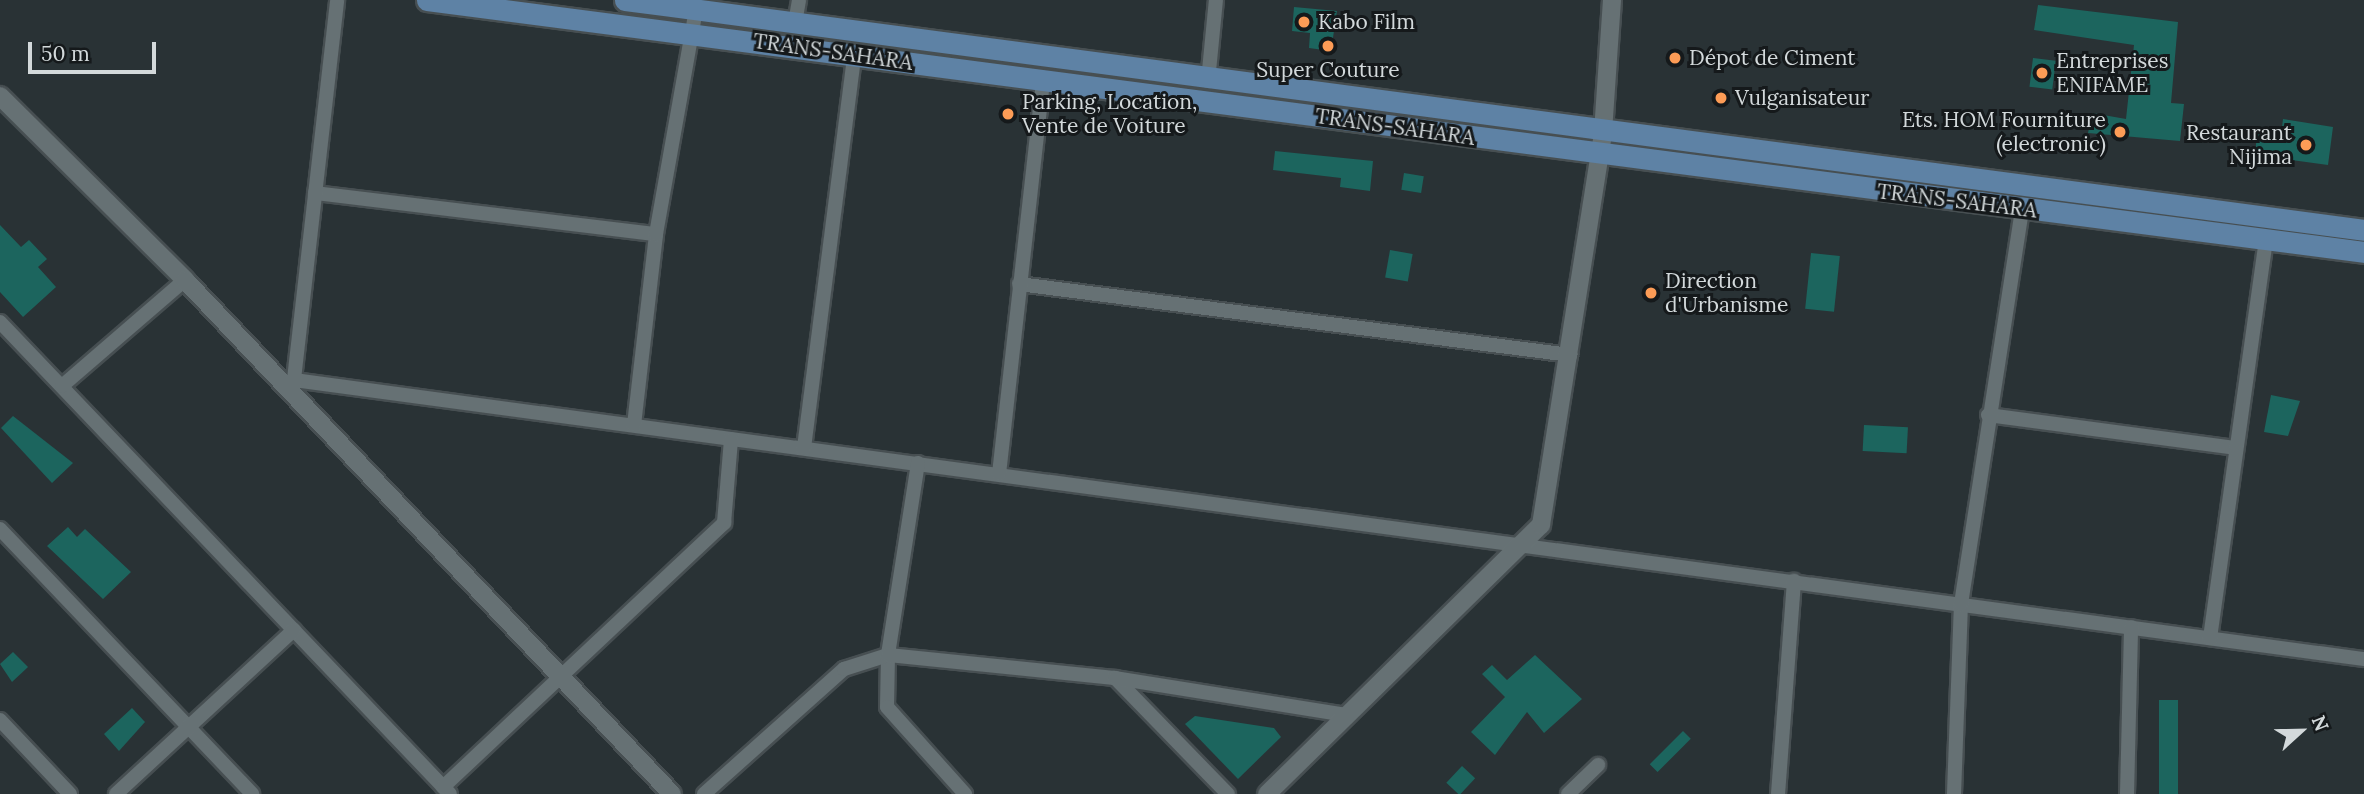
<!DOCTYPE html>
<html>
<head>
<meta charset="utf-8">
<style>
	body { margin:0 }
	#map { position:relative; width:2364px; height:794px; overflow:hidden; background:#293235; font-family:Lora,serif }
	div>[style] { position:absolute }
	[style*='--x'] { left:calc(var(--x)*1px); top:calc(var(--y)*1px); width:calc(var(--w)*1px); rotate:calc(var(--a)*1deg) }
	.building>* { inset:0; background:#1c655e; transform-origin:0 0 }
	.roads { filter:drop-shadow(2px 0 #474f52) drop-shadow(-2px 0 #474f52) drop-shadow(0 2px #474f52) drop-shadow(0 -2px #474f52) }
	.minor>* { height:14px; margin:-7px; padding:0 7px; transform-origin:7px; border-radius:7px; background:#667174 }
	.tertiary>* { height:18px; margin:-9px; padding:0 9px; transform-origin:9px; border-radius:9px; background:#667174 }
	.primary>* { height:21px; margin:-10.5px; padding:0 10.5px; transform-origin:10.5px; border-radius:10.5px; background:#5e82a5 }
	.dots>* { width:19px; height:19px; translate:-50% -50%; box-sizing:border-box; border:4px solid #15191b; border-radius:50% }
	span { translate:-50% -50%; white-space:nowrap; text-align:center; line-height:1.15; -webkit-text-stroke:6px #15191b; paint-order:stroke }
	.poi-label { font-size:21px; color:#d3d9db }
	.left { translate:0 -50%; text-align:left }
	.right { translate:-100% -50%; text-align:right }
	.street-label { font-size:21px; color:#d3d9db }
	.north { position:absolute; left:2266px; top:696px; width:70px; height:70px; -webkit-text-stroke:5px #15191b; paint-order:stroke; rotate:68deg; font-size:19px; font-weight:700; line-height:28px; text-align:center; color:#d3d9db }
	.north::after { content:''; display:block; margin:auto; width:24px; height:32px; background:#d3d9db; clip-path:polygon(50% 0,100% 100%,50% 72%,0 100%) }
	.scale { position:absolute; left:28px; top:42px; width:128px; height:32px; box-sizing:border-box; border:4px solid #d3d9db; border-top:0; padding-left:9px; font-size:21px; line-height:24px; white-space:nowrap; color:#d3d9db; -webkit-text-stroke:5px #15191b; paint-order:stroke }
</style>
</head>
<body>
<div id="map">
	<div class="building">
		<div style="clip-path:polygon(2038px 5px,2178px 22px,2171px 103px,2184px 104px,2180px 141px,2088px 133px,2092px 113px,2126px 119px,2134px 45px,2034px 30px)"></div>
		<div style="clip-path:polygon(1294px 7px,1337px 11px,1331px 51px,1309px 48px,1310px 33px,1292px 31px)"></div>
		<div style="left:2033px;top:58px;width:23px;height:29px;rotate:7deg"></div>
		<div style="clip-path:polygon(2283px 119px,2333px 127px,2328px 165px,2255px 155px,2257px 133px,2281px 135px)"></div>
		<div style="clip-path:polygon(1275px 151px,1373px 161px,1370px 191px,1340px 187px,1341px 178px,1273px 170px)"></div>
		<div style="left:1404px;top:173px;width:20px;height:17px;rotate:9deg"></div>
		<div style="clip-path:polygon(0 225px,21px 247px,29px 240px,47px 259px,38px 267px,56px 287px,23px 317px,0 292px)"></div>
		<div style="left:1390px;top:250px;width:23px;height:28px;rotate:10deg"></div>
		<div style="left:1811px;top:253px;width:29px;height:56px;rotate:6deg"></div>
		<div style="clip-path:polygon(2271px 395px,2300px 401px,2288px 436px,2264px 432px)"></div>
		<div style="clip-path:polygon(13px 416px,73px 463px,52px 483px,1px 428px)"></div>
		<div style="left:1864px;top:425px;width:44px;height:26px;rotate:3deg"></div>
		<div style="clip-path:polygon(68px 527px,77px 537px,85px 529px,131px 572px,103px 599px,47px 546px)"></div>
		<div style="clip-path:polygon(13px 652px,28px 667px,12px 682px,0 664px)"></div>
		<div style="clip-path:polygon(1535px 655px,1582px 699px,1544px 733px,1527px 712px,1495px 755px,1471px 732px,1505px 697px,1482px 674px,1492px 665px,1507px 680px)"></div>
		<div style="left:2159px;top:700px;width:19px;height:94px"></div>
		<div style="clip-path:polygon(132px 708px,145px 722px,119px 751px,104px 734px)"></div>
		<div style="clip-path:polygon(1195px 716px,1274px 728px,1281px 737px,1238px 779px,1185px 724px)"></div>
		<div style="left:1683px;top:731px;width:11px;height:47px;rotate:45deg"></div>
		<div style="left:1462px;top:766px;width:18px;height:23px;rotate:43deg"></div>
	</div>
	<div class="roads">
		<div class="minor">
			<div style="--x:795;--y:23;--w:23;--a:-80"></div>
			<div style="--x:1208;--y:81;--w:81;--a:-84.4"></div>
			<div style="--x:315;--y:193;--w:343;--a:6.9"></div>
			<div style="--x:1019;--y:284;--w:556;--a:7.34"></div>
			<div style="--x:0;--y:322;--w:652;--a:46.37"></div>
			<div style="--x:294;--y:380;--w:2089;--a:7.68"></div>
			<div style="--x:62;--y:386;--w:162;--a:-40.8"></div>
			<div style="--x:293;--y:388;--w:390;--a:-83.5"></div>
			<div style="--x:1988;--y:415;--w:249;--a:7.6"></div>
			<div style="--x:634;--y:425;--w:192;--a:-83.4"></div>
			<div style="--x:656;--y:234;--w:229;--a:-79.9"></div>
			<div style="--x:804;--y:448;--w:396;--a:-82.7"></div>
			<div style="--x:918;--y:463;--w:194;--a:98.9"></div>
			<div style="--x:888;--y:655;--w:52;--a:91.1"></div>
			<div style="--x:887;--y:707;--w:117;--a:48.1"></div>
			<div style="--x:999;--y:474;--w:396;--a:-83.6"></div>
			<div style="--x:0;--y:529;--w:366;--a:46.4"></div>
			<div style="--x:2210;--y:638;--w:400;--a:-82"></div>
			<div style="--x:1115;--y:678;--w:162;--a:45.8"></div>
			<div style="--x:0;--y:720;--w:102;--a:46.6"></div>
			<div style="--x:443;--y:787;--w:386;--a:-43.2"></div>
			<div style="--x:724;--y:523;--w:84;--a:-85.2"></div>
			<div style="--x:116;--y:794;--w:242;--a:-42.7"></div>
			<div style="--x:704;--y:794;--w:188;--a:-41.8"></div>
			<div style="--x:844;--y:669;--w:46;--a:-17.7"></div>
			<div style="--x:888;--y:655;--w:228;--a:5.8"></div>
			<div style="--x:1115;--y:678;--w:235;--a:9.1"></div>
			<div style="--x:1568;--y:794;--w:42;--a:-44"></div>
			<div style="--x:1778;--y:794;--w:214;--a:-85.7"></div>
			<div style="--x:1954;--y:794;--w:190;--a:-87.9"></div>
			<div style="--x:1961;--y:604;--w:400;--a:-81.2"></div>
			<div style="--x:2127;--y:794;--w:167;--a:-88.6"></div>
		</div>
		<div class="tertiary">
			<div style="--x:0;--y:96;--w:261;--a:44.8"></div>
			<div style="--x:185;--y:280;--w:708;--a:46.55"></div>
			<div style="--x:1267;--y:794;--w:384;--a:-44.5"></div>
			<div style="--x:1541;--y:525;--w:398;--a:-81"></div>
			<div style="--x:1603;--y:132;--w:132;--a:-86.1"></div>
		</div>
		<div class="primary">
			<div style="--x:427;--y:0;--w:1953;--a:7.41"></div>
			<div style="--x:625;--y:0;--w:1754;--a:7.53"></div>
		</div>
	</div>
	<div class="dots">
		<div style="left:1304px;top:22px;background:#fd9c56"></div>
		<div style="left:1328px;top:46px;background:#fd9c56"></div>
		<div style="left:1675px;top:58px;background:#fd9c56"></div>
		<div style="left:2042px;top:73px;background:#fd9c56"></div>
		<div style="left:1721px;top:98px;background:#fd9c56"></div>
		<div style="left:1008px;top:114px;background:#fd9c56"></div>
		<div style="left:2120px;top:132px;background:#fd9c56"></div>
		<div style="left:2306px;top:145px;background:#fd9c56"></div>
		<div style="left:1651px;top:293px;background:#fd9c56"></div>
	</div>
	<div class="poi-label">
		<span class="left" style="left:1318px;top:22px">Kabo Film</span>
		<span class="left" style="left:1689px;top:58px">Dépot de Ciment</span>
		<span class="left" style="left:2056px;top:73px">Entreprises<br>ENIFAME</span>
		<span style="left:1328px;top:70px">Super Couture</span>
		<span class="left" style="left:1735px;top:98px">Vulganisateur</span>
		<span class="left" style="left:1022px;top:114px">Parking, Location,<br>Vente de Voiture</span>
		<span class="right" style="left:2106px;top:132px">Ets. HOM Fourniture<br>(electronic)</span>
		<span class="right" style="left:2292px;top:145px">Restaurant<br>Nijima</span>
		<span class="left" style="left:1665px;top:293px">Direction<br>d'Urbanisme</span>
	</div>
	<div class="street-label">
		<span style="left:833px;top:52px;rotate:8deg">TRANS-SAHARA</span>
		<span style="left:1395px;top:127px;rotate:8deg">TRANS-SAHARA</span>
		<span style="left:1957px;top:201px;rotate:7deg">TRANS-SAHARA</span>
	</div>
	<div class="north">N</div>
	<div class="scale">50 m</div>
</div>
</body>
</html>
